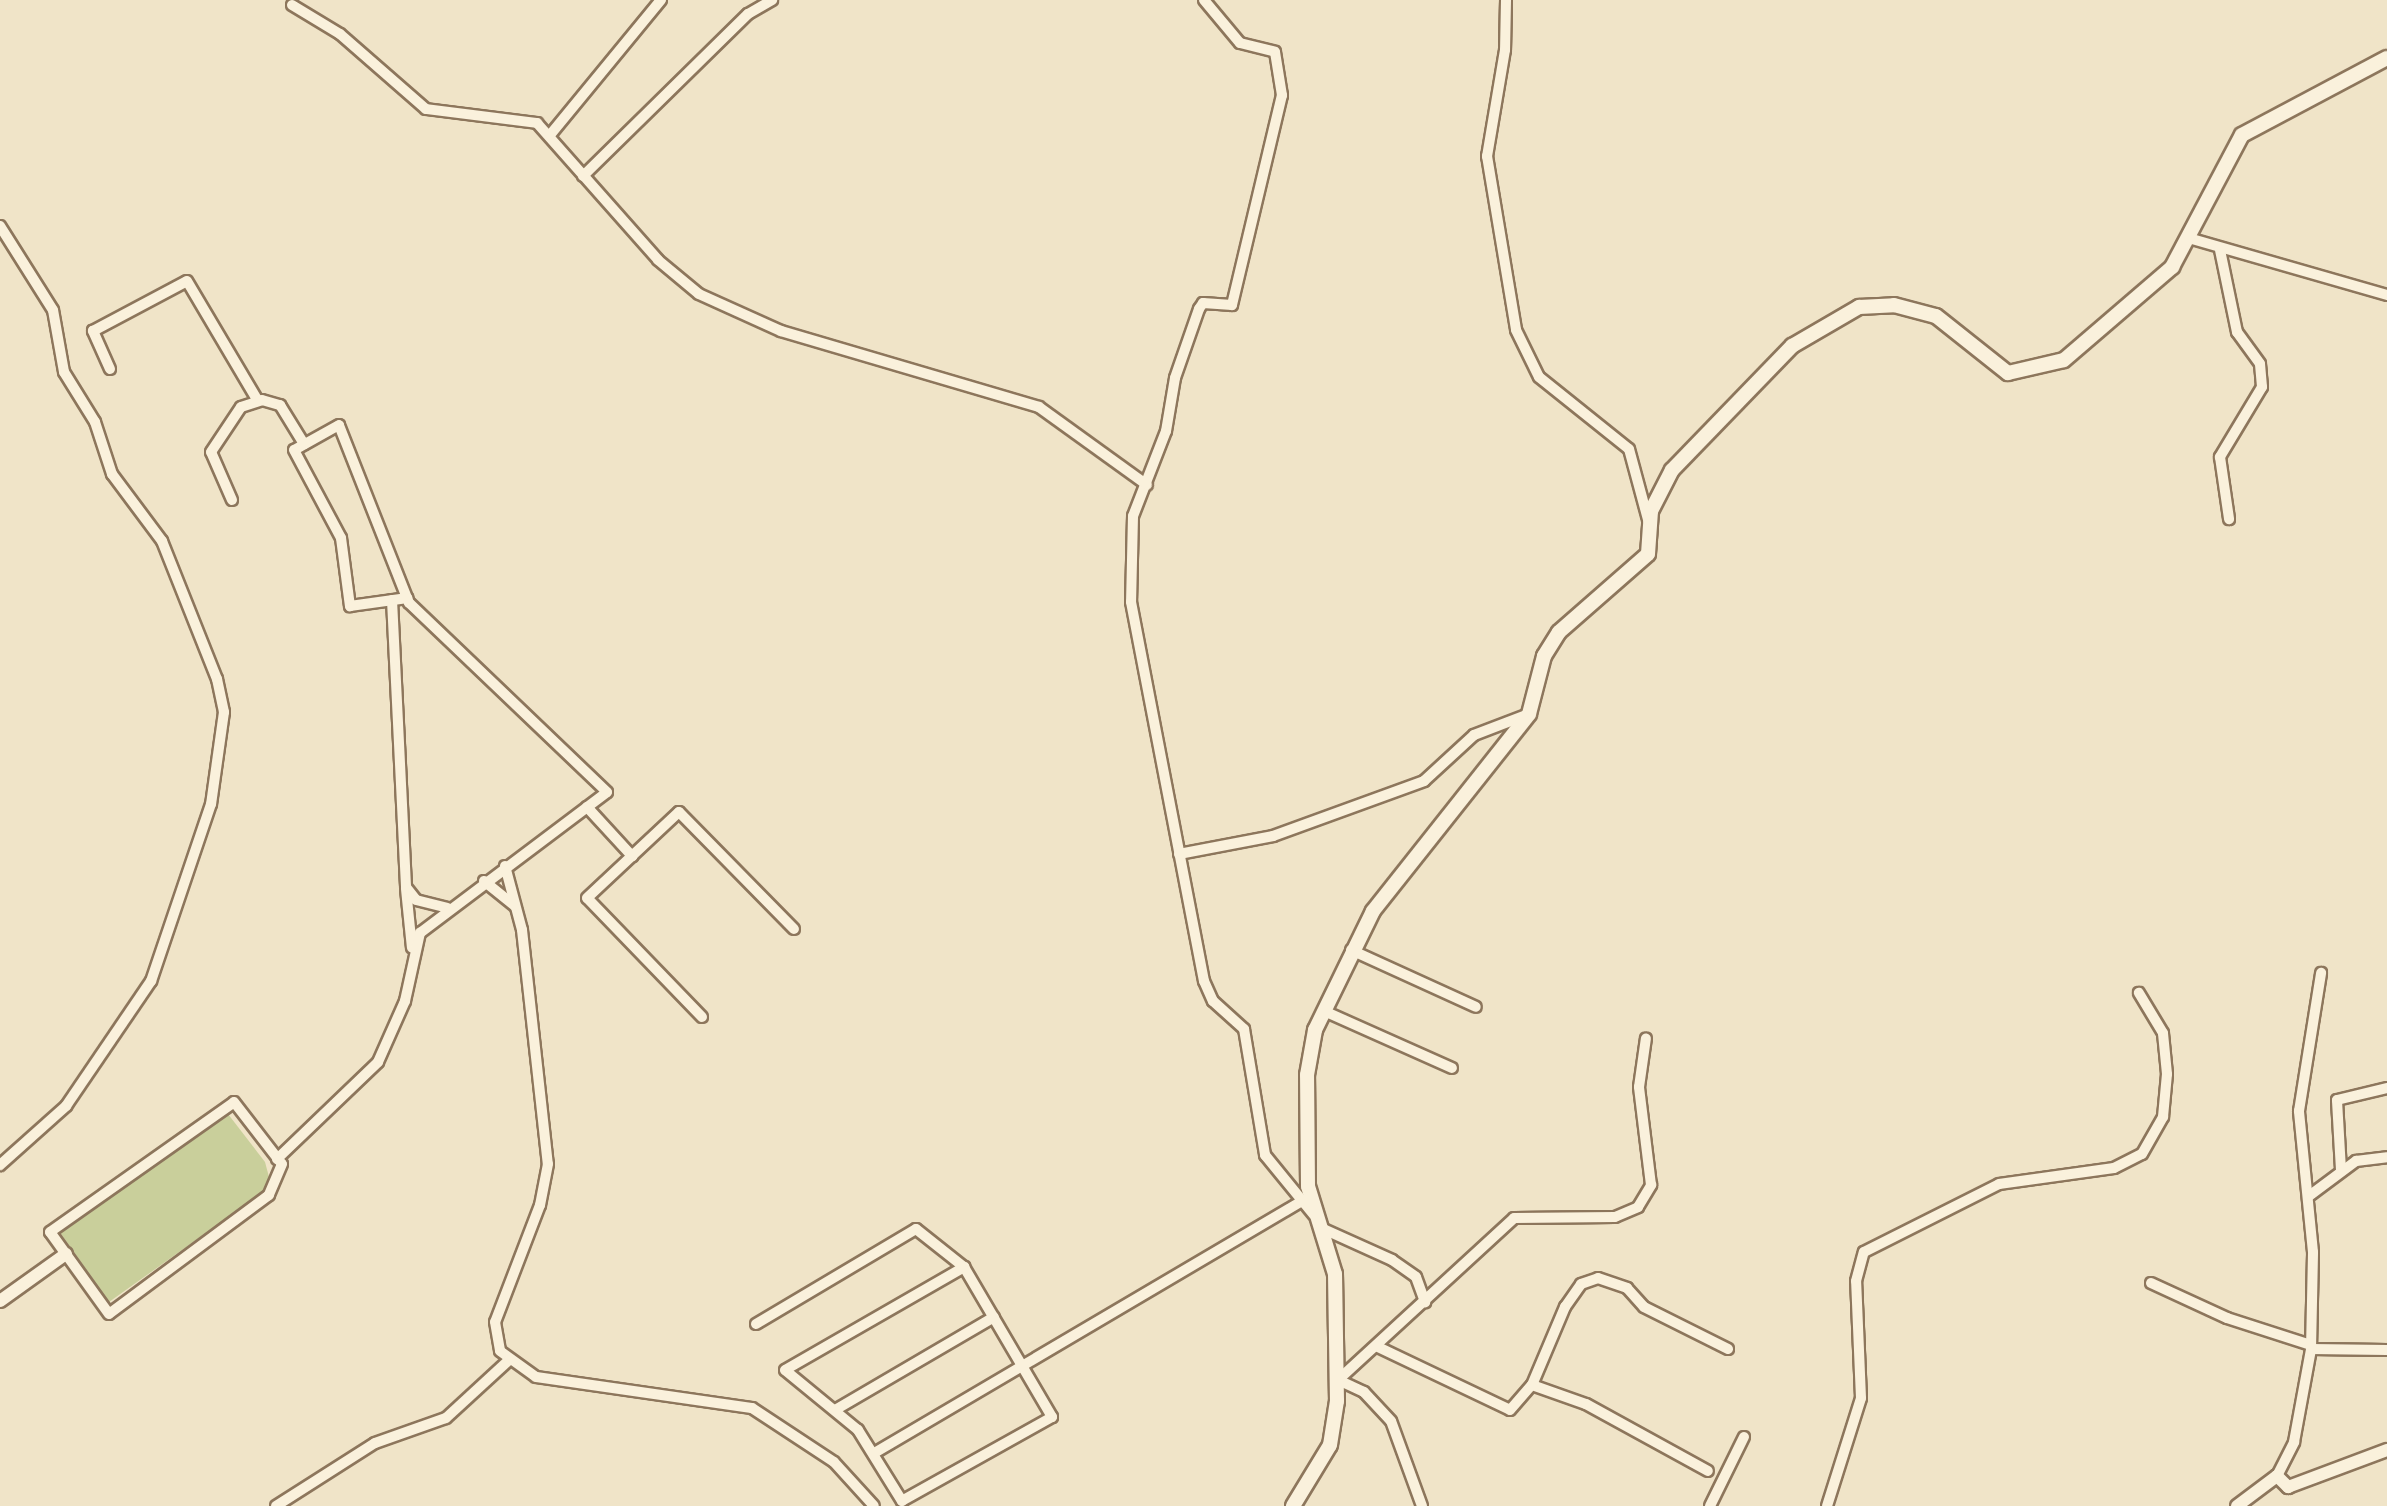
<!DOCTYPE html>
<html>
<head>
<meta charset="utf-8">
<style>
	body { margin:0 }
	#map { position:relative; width:2387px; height:1506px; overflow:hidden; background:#f0e4c8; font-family:Georgia,serif }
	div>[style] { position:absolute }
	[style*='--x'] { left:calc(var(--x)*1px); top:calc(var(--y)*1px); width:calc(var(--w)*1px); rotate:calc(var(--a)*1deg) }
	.green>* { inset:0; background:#c9cf9b }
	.roads { filter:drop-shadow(2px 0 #8d765c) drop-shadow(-2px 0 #8d765c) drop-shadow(0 2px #8d765c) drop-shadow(0 -2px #8d765c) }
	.minor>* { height:10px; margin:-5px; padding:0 5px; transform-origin:5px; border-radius:5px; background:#faf1dc }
	.tertiary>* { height:12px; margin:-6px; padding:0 6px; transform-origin:6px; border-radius:6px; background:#faf1dc }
	.secondary>* { height:14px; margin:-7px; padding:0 7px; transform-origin:7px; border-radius:7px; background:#faf1dc }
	span { translate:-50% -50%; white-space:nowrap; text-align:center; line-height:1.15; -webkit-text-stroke:6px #f7eed8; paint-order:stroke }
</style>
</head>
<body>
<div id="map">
	<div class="green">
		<div style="clip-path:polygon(228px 1114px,265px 1162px,269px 1177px,262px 1193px,109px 1302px,59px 1231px)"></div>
	</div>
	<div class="roads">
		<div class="minor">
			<div style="--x:1204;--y:0;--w:56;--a:50.1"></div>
			<div style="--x:1240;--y:43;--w:36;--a:14"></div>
			<div style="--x:1275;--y:52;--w:44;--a:80.8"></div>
			<div style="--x:1282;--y:95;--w:216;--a:103.4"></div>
			<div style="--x:1232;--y:305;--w:29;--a:-176"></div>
			<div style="--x:1203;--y:303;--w:7;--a:124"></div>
			<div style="--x:1199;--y:309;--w:73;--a:109.2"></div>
			<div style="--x:1175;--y:378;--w:54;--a:99.6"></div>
			<div style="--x:1166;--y:431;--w:91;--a:111.2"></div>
			<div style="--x:1133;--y:516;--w:86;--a:91.3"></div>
			<div style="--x:1131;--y:602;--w:386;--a:79.1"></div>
			<div style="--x:1204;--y:981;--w:22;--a:66"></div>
			<div style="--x:1213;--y:1001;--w:42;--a:42.1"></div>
			<div style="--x:1244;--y:1029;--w:128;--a:80.5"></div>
			<div style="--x:1265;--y:1155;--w:77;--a:50.8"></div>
			<div style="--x:1506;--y:0;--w:50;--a:91.1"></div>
			<div style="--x:1505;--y:50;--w:108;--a:99.6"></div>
			<div style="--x:1487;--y:156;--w:176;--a:80.5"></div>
			<div style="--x:1516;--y:330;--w:52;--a:63.9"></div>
			<div style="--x:1539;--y:377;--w:115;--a:38.7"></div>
			<div style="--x:1629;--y:449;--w:77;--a:74.9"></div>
			<div style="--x:292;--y:5;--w:56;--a:31.1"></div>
			<div style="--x:340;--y:34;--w:114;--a:41.1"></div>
			<div style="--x:426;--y:109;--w:112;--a:7.2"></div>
			<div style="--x:537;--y:123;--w:183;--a:48.5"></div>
			<div style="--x:658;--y:260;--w:53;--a:39.7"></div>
			<div style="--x:699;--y:294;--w:90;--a:24.3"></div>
			<div style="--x:781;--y:331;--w:269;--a:16.4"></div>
			<div style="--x:1039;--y:407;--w:133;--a:35.8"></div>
			<div style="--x:550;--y:135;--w:175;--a:-50.6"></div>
			<div style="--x:583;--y:176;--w:231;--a:-44.5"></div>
			<div style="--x:748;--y:14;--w:28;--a:-30"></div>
			<div style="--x:0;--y:226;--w:99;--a:57.8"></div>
			<div style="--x:53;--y:310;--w:63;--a:79.9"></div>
			<div style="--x:64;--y:372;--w:59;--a:58.2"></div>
			<div style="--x:95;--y:422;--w:55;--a:71.9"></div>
			<div style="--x:112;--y:474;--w:84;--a:53.3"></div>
			<div style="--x:162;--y:541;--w:149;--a:68.3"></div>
			<div style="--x:217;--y:679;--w:34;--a:78"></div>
			<div style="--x:224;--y:712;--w:93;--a:98"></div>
			<div style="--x:211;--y:804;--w:187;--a:108.7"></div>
			<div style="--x:151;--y:981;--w:151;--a:124.2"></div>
			<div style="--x:66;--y:1106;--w:89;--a:138.2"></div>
			<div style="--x:2192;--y:239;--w:203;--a:16"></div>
			<div style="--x:2220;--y:250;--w:84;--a:78.3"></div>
			<div style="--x:2237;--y:332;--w:39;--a:54"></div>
			<div style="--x:2260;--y:364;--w:23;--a:85"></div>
			<div style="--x:2262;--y:387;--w:82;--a:121"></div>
			<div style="--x:2220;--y:457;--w:63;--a:81.7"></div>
			<div style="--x:110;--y:369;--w:42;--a:-114.1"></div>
			<div style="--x:93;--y:331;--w:106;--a:-28"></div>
			<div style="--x:187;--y:281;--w:139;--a:59.4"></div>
			<div style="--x:232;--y:500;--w:52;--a:-113.6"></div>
			<div style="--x:211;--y:452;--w:54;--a:-56.3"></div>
			<div style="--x:241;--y:407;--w:22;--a:-18"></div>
			<div style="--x:262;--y:400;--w:19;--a:16"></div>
			<div style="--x:280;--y:405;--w:46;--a:58.4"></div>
			<div style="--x:392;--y:600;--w:287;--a:87.2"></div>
			<div style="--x:406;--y:887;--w:16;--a:52"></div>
			<div style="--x:416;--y:900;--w:32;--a:14"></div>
			<div style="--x:587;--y:807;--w:67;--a:47.4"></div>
			<div style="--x:1179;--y:854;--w:96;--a:-10.8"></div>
			<div style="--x:1273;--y:836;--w:161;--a:-20"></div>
			<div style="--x:1424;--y:781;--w:68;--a:-42.6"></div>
			<div style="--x:1474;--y:735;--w:59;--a:-20.9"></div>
			<div style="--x:505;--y:866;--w:66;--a:75.1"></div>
			<div style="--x:522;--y:930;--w:235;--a:83.7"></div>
			<div style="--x:548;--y:1164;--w:42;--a:101"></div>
			<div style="--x:540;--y:1205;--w:125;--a:111"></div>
			<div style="--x:495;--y:1322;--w:29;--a:80"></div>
			<div style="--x:500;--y:1351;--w:44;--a:35.8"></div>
			<div style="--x:536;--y:1377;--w:218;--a:8.2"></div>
			<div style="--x:752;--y:1408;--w:98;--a:33.4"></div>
			<div style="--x:834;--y:1462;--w:59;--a:47.7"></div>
			<div style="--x:484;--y:881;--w:40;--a:39"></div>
			<div style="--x:406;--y:889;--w:59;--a:84.2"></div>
			<div style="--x:1351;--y:950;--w:137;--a:24.5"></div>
			<div style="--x:1324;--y:1011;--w:140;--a:24"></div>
			<div style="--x:702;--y:1017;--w:165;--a:-134"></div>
			<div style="--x:587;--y:898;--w:126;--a:-43.1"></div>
			<div style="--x:679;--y:812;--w:164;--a:45.5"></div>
			<div style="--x:234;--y:1102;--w:78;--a:52.3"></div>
			<div style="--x:282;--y:1164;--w:34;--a:113"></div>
			<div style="--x:269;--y:1195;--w:199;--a:143.4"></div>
			<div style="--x:109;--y:1314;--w:101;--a:-125.7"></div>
			<div style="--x:50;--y:1232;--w:225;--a:-35.2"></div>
			<div style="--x:277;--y:1159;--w:140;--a:-43.8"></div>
			<div style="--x:378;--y:1062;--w:67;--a:-66.1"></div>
			<div style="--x:405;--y:1001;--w:70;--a:-77.6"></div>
			<div style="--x:420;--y:933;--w:234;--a:-37"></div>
			<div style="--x:607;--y:792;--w:274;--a:-136.3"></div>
			<div style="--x:409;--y:603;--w:191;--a:-111.5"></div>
			<div style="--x:339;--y:425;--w:51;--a:150.9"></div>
			<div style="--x:294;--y:450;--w:100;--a:61.9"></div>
			<div style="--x:341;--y:538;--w:69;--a:82.5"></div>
			<div style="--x:350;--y:606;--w:58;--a:-8"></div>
			<div style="--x:2341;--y:1170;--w:70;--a:-93.3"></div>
			<div style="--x:2337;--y:1100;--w:51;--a:-13.5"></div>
			<div style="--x:2309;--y:1196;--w:59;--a:-36.7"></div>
			<div style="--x:2356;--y:1161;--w:31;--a:-7"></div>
			<div style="--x:1319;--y:1227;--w:80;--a:24.3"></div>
			<div style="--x:1392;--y:1260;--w:29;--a:35"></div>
			<div style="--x:1416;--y:1277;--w:27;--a:70"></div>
			<div style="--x:2151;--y:1283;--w:84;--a:24.7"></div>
			<div style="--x:2227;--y:1318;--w:88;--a:17.8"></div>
			<div style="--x:756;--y:1324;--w:186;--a:-30.7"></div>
			<div style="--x:916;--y:1229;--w:61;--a:38.4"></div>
			<div style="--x:964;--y:1267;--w:174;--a:59.6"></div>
			<div style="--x:1052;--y:1417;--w:172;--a:150.8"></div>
			<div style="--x:902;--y:1501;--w:84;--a:-121.8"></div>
			<div style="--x:858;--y:1430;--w:94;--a:-140.6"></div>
			<div style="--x:785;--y:1370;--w:207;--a:-29.9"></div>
			<div style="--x:1378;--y:1347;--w:146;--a:25.5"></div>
			<div style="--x:1510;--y:1410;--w:33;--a:-49"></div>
			<div style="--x:1532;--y:1385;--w:85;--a:-67.1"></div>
			<div style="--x:1565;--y:1307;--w:28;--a:-55"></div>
			<div style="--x:1581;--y:1284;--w:18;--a:-19"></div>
			<div style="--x:1598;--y:1278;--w:31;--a:19"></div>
			<div style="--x:1627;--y:1288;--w:25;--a:48"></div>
			<div style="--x:1644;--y:1307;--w:94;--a:26.6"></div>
			<div style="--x:2311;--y:1349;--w:76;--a:0.8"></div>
			<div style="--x:1532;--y:1385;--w:57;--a:19.4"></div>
			<div style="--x:1586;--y:1404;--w:139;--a:28.8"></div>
			<div style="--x:835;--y:1410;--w:184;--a:-30.3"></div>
			<div style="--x:876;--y:1452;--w:493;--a:-30.5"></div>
			<div style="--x:2277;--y:1476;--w:38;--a:-63"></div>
			<div style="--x:2294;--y:1442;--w:95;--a:-79.6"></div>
			<div style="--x:2311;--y:1349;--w:97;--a:-88.8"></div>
			<div style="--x:2313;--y:1252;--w:142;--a:-95.7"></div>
			<div style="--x:2299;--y:1111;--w:140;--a:-80.9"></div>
			<div style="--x:276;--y:1506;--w:117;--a:-32.5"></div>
			<div style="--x:375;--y:1443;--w:75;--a:-19.4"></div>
			<div style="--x:446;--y:1418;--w:84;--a:-42.6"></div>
			<div style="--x:1422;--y:1506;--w:90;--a:-110"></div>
			<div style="--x:1391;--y:1421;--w:40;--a:-133"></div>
			<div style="--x:1364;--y:1392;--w:29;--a:-155"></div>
			<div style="--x:1338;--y:1380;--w:239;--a:-42.6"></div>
			<div style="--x:1514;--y:1218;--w:101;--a:-0.6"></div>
			<div style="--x:1615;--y:1217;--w:25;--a:-23"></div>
			<div style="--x:1638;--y:1207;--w:26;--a:-59"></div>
			<div style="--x:1651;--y:1185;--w:99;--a:-97"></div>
			<div style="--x:1639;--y:1087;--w:49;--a:-81.9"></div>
			<div style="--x:1710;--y:1506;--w:77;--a:-63.8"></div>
			<div style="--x:1827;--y:1506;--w:113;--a:-72.5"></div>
			<div style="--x:1861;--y:1398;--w:117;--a:-92.4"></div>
			<div style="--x:1856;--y:1281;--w:30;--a:-75"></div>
			<div style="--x:1864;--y:1252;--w:151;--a:-26.7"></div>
			<div style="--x:1999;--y:1184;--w:116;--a:-7.9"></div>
			<div style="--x:2114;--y:1168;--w:31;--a:-27"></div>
			<div style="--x:2142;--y:1154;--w:43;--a:-60.4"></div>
			<div style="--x:2163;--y:1117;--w:43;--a:-84.7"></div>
			<div style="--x:2167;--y:1074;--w:41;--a:-95.6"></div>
			<div style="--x:2163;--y:1033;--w:47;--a:-121"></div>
		</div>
		<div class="tertiary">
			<div style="--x:0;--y:1301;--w:81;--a:-35.5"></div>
			<div style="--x:2237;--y:1506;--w:50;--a:-36.9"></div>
			<div style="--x:2277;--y:1476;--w:16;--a:45"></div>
			<div style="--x:2288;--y:1487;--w:106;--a:-20.5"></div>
		</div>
		<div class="secondary">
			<div style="--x:1293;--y:1506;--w:71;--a:-58.8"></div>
			<div style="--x:1330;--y:1445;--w:45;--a:-81"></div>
			<div style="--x:1337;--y:1401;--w:127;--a:-90.9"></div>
			<div style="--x:1335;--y:1274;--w:92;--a:-107.1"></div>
			<div style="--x:1308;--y:1186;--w:111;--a:-90.5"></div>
			<div style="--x:1307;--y:1075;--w:46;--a:-79.9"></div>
			<div style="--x:1315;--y:1030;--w:132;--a:-64"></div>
			<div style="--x:1373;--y:911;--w:251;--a:-51.6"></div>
			<div style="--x:1529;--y:714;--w:60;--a:-75.5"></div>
			<div style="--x:1544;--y:656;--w:28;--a:-58"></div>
			<div style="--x:1559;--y:632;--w:118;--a:-41.2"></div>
			<div style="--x:1648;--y:554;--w:43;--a:-86"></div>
			<div style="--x:1651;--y:511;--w:46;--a:-62.9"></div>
			<div style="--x:1672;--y:470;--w:173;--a:-45.9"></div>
			<div style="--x:1792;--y:346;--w:78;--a:-30.2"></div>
			<div style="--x:1859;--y:307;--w:35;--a:-3"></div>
			<div style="--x:1894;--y:305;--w:43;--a:14.7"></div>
			<div style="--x:1936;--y:316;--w:92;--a:38.4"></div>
			<div style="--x:2008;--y:373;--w:57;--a:-13.1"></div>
			<div style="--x:2064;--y:360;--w:143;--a:-40.7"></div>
			<div style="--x:2172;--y:267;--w:149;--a:-62.1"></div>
			<div style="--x:2242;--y:135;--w:164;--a:-28"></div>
		</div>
	</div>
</div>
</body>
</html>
